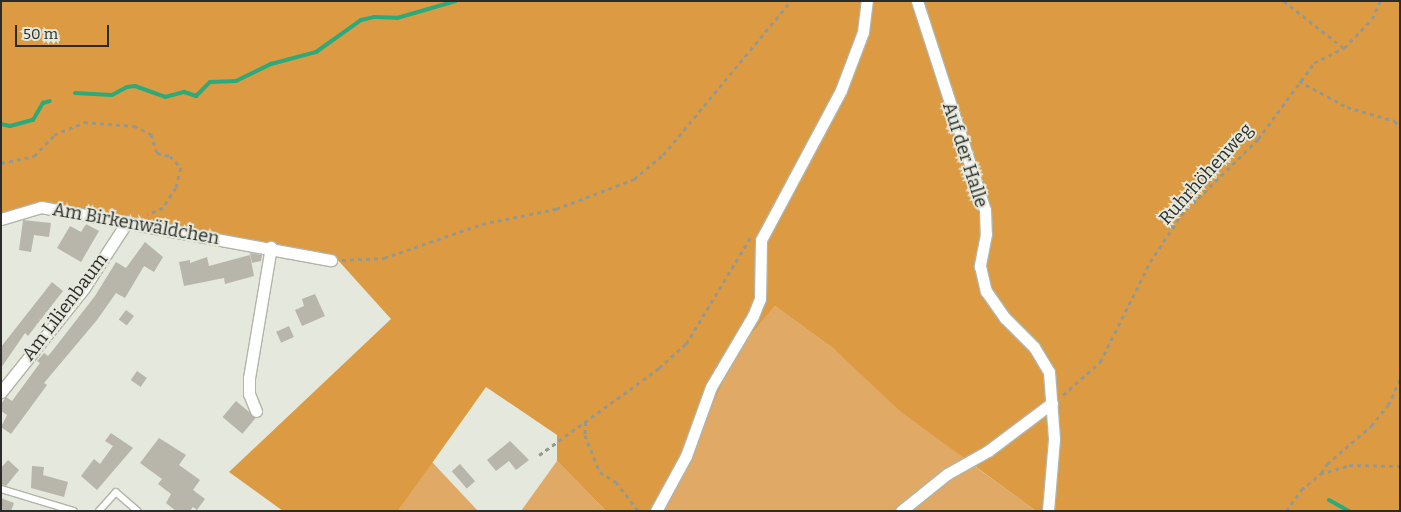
<!DOCTYPE html>
<html>
<head>
<meta charset="utf-8">
<style>
	body { margin:0 }
	#map { position:relative; width:1401px; height:512px; overflow:hidden; background:#e5e8dc; font-family:Bitter,serif }
	div>[style] { position:absolute }
	[style*='--x'] { left:calc(var(--x)*1px); top:calc(var(--y)*1px); width:calc(var(--w)*1px); rotate:calc(var(--a)*1deg) }
	.green>* { inset:0; background:#e0a965 }
	.forest>* { inset:0; background:#dc9b43 }
	.stream>* { height:4px; margin:-2px; padding:0 2px; transform-origin:2px; border-radius:2px; background:#2caa7c }
	.building>* { inset:0; background:#b8b5aa; transform-origin:0 0 }
	.path>* { height:2.5px; margin-top:-1.25px; transform-origin:0; background:repeating-linear-gradient(90deg,#96988f 0 4px,transparent 0 8px) }
	.roads { filter:drop-shadow(1px 0 #b1b4a8) drop-shadow(-1px 0 #b1b4a8) drop-shadow(0 1px #b1b4a8) drop-shadow(0 -1px #b1b4a8) }
	.lane>* { height:5.5px; margin:-2.75px; padding:0 2.75px; transform-origin:2.75px; border-radius:2.75px; background:#fff }
	.street>* { height:11px; margin:-5.5px; padding:0 5.5px; transform-origin:5.5px; border-radius:5.5px; background:#fff }
	span { translate:-50% -50%; white-space:nowrap; text-align:center; line-height:1.15; -webkit-text-stroke:4px #e5e8dc; paint-order:stroke }
	.street-label { font-size:18px; color:#2b2c28 }
	.frame { position:absolute; inset:0; border:2px solid #2b2c28; pointer-events:none }
	.scale { position:absolute; left:15px; top:25px; width:94px; height:22px; box-sizing:border-box; border:2px solid #2b2c28; border-top:0; padding-left:6px; font-size:15px; line-height:18px; white-space:nowrap; color:#2b2c28; -webkit-text-stroke:4px #e5e8dc; paint-order:stroke }
</style>
</head>
<body>
<div id="map">
	<div class="green">
		<div style="clip-path:polygon(775px 306px,834px 349px,965px 459px,897px 511px,659px 511px,736px 353px)"></div>
		<div style="clip-path:polygon(557px 461px,606px 511px,521px 511px)"></div>
		<div style="clip-path:polygon(432px 462px,478px 511px,398px 511px)"></div>
		<div style="clip-path:polygon(969px 462px,1036px 511px,905px 511px)"></div>
	</div>
	<div class="forest">
		<div style="clip-path:polygon(1px 1px,1400px 1px,1400px 511px,1036px 511px,900px 411px,834px 349px,775px 306px,736px 353px,708px 414px,654px 511px,606px 511px,557px 461px,557px 435px,486px 387px,398px 511px,283px 511px,229px 472px,391px 319px,336px 258px,41px 203px,1px 214px)"></div>
	</div>
	<div class="stream">
		<div style="--x:75;--y:93;--w:37;--a:3"></div>
		<div style="--x:112;--y:95;--w:17;--a:-28"></div>
		<div style="--x:127;--y:87;--w:8;--a:-7"></div>
		<div style="--x:135;--y:86;--w:32;--a:20"></div>
		<div style="--x:165;--y:97;--w:20;--a:-15"></div>
		<div style="--x:184;--y:92;--w:13;--a:18"></div>
		<div style="--x:196;--y:96;--w:20;--a:-45"></div>
		<div style="--x:210;--y:82;--w:26;--a:-2"></div>
		<div style="--x:236;--y:81;--w:39;--a:-26"></div>
		<div style="--x:271;--y:64;--w:47;--a:-14.9"></div>
		<div style="--x:316;--y:52;--w:55;--a:-35.4"></div>
		<div style="--x:361;--y:20;--w:13;--a:-13"></div>
		<div style="--x:374;--y:17;--w:23;--a:2"></div>
		<div style="--x:397;--y:18;--w:61;--a:-16.1"></div>
		<div style="--x:1;--y:124;--w:9;--a:13"></div>
		<div style="--x:10;--y:126;--w:24;--a:-15"></div>
		<div style="--x:33;--y:120;--w:20;--a:-60"></div>
		<div style="--x:43;--y:103;--w:7;--a:-16"></div>
		<div style="--x:1329;--y:500;--w:23;--a:29"></div>
	</div>
	<div class="building">
		<div style="clip-path:polygon(23px 220px,51px 223px,49px 237px,34px 235px,31px 252px,19px 250px)"></div>
		<div style="clip-path:polygon(86px 224px,99px 231px,81px 262px,57px 248px,70px 226px,81px 232px)"></div>
		<div style="clip-path:polygon(145px 242px,163px 257px,154px 272px,144px 266px,125px 298px,116px 293px,97px 320px,44px 383px,47px 385px,11px 434px,1px 427px,7px 415px,1px 411px,1px 404px,6px 397px,12px 401px,40px 363px,37px 361px,44px 353px,48px 356px,53px 350px,95px 296px,116px 262px,126px 268px)"></div>
		<div style="clip-path:polygon(250px 253px,262px 255px,261px 261px,252px 263px)"></div>
		<div style="clip-path:polygon(250px 255px,254px 276px,225px 284px,224px 278px,184px 286px,179px 262px,190px 260px,190px 263px,207px 257px,209px 266px)"></div>
		<div style="clip-path:polygon(52px 282px,63px 291px,28px 336px,25px 333px,1px 368px,1px 347px)"></div>
		<div style="clip-path:polygon(315px 294px,325px 316px,302px 326px,295px 310px,304px 306px,302px 299px)"></div>
		<div style="left:126px;top:310px;width:10px;height:12px;rotate:37deg"></div>
		<div style="left:289px;top:326px;width:12px;height:14px;rotate:66deg"></div>
		<div style="left:137px;top:371px;width:12px;height:11px;rotate:35deg"></div>
		<div style="left:236px;top:401px;width:26px;height:21px;rotate:40deg"></div>
		<div style="clip-path:polygon(111px 433px,133px 448px,97px 490px,81px 476px,94px 459px,100px 464px,113px 446px,105px 441px)"></div>
		<div style="clip-path:polygon(159px 438px,186px 455px,179px 465px,200px 480px,193px 490px,205px 499px,197px 510px,193px 507px,190px 511px,176px 511px,166px 503px,171px 494px,158px 484px,162px 479px,140px 463px)"></div>
		<div style="clip-path:polygon(510px 441px,529px 460px,516px 470px,509px 461px,496px 471px,487px 460px)"></div>
		<div style="clip-path:polygon(8px 460px,19px 470px,6px 486px,1px 484px,1px 468px)"></div>
		<div style="left:460px;top:464px;width:23px;height:11px;rotate:49deg"></div>
		<div style="clip-path:polygon(32px 466px,44px 467px,43px 475px,68px 482px,64px 497px,31px 488px)"></div>
		<div style="clip-path:polygon(1px 498px,14px 503px,11px 511px,1px 511px)"></div>
	</div>
	<div class="path">
		<div style="--x:1284;--y:1;--w:76;--a:38.1"></div>
		<div style="--x:1299;--y:81;--w:55;--a:28.4"></div>
		<div style="--x:1347;--y:107;--w:50;--a:16.3"></div>
		<div style="--x:1395;--y:121;--w:8;--a:50"></div>
		<div style="--x:1;--y:163;--w:34;--a:-12"></div>
		<div style="--x:34;--y:156;--w:29;--a:-46"></div>
		<div style="--x:54;--y:135;--w:33;--a:-23"></div>
		<div style="--x:84;--y:122;--w:50;--a:4.6"></div>
		<div style="--x:134;--y:126;--w:19;--a:25"></div>
		<div style="--x:151;--y:134;--w:20;--a:72"></div>
		<div style="--x:157;--y:153;--w:13;--a:13"></div>
		<div style="--x:170;--y:156;--w:16;--a:47"></div>
		<div style="--x:181;--y:168;--w:21;--a:104"></div>
		<div style="--x:176;--y:188;--w:24;--a:123"></div>
		<div style="--x:163;--y:208;--w:17;--a:156"></div>
		<div style="--x:342;--y:260;--w:42;--a:-2.7"></div>
		<div style="--x:384;--y:258;--w:104;--a:-19.1"></div>
		<div style="--x:482;--y:224;--w:76;--a:-11.5"></div>
		<div style="--x:556;--y:209;--w:84;--a:-21"></div>
		<div style="--x:634;--y:179;--w:38;--a:-40"></div>
		<div style="--x:663;--y:155;--w:200;--a:-50.3"></div>
		<div style="--x:1063;--y:395;--w:50;--a:-41.7"></div>
		<div style="--x:1100;--y:362;--w:112;--a:-63.4"></div>
		<div style="--x:1150;--y:262;--w:56;--a:-56.6"></div>
		<div style="--x:1181;--y:215;--w:108;--a:-44.6"></div>
		<div style="--x:1258;--y:139;--w:94;--a:-53.6"></div>
		<div style="--x:1314;--y:63;--w:34;--a:-27"></div>
		<div style="--x:1344;--y:48;--w:40;--a:-46"></div>
		<div style="--x:1372;--y:19;--w:20;--a:-66"></div>
		<div style="--x:586;--y:422;--w:13;--a:94"></div>
		<div style="--x:585;--y:435;--w:40;--a:68"></div>
		<div style="--x:600;--y:472;--w:19;--a:32"></div>
		<div style="--x:616;--y:482;--w:37;--a:52"></div>
		<div style="--x:539;--y:455;--w:148;--a:-35.9"></div>
		<div style="--x:659;--y:368;--w:36;--a:-42"></div>
		<div style="--x:686;--y:344;--w:124;--a:-58.9"></div>
		<div style="--x:1321;--y:473;--w:11;--a:-56"></div>
		<div style="--x:1327;--y:464;--w:58;--a:-40.8"></div>
		<div style="--x:1371;--y:426;--w:27;--a:-51"></div>
		<div style="--x:1388;--y:405;--w:29;--a:-65"></div>
		<div style="--x:1286;--y:511;--w:26;--a:-54"></div>
		<div style="--x:1301;--y:490;--w:25;--a:-40"></div>
		<div style="--x:1320;--y:474;--w:30;--a:-17"></div>
		<div style="--x:1349;--y:465;--w:51;--a:1.1"></div>
	</div>
	<div class="roads">
		<div class="lane">
			<div style="--x:1;--y:489;--w:76;--a:16.8"></div>
			<div style="--x:99;--y:511;--w:25;--a:-48"></div>
			<div style="--x:116;--y:492;--w:29;--a:41"></div>
		</div>
		<div class="street">
			<div style="--x:917;--y:1;--w:220;--a:72"></div>
			<div style="--x:985;--y:210;--w:24;--a:88"></div>
			<div style="--x:986;--y:234;--w:33;--a:101"></div>
			<div style="--x:980;--y:266;--w:26;--a:77"></div>
			<div style="--x:986;--y:291;--w:33;--a:55"></div>
			<div style="--x:1005;--y:318;--w:41;--a:45"></div>
			<div style="--x:1034;--y:347;--w:29;--a:59"></div>
			<div style="--x:1049;--y:372;--w:67;--a:85.7"></div>
			<div style="--x:1054;--y:439;--w:72;--a:94.8"></div>
			<div style="--x:1;--y:219;--w:42;--a:-16.7"></div>
			<div style="--x:41;--y:207;--w:295;--a:10.4"></div>
			<div style="--x:1;--y:392;--w:133;--a:-51.4"></div>
			<div style="--x:84;--y:288;--w:79;--a:-56.9"></div>
			<div style="--x:256;--y:411;--w:18;--a:-112"></div>
			<div style="--x:249;--y:394;--w:16;--a:-90"></div>
			<div style="--x:249;--y:378;--w:133;--a:-80.5"></div>
			<div style="--x:656;--y:511;--w:63;--a:-61.4"></div>
			<div style="--x:686;--y:456;--w:73;--a:-70.1"></div>
			<div style="--x:711;--y:387;--w:82;--a:-59.4"></div>
			<div style="--x:753;--y:316;--w:18;--a:-68"></div>
			<div style="--x:760;--y:299;--w:59;--a:-89"></div>
			<div style="--x:761;--y:240;--w:170;--a:-61.9"></div>
			<div style="--x:841;--y:90;--w:62;--a:-69.2"></div>
			<div style="--x:863;--y:32;--w:31;--a:-83"></div>
			<div style="--x:901;--y:511;--w:59;--a:-38.8"></div>
			<div style="--x:947;--y:474;--w:47;--a:-29.3"></div>
			<div style="--x:988;--y:451;--w:80;--a:-36.9"></div>
		</div>
	</div>
	<div class="street-label">
		<span style="left:965px;top:155px;rotate:72deg">Auf der Halle</span>
		<span style="left:1206px;top:174px;rotate:-48deg">Ruhrhöhenweg</span>
		<span style="left:136px;top:224px;rotate:10deg">Am Birkenwäldchen</span>
		<span style="left:65px;top:307px;rotate:-53deg">Am Lilienbaum</span>
	</div>
	<div class="frame"></div>
	<div class="scale">50 m</div>
</div>
</body>
</html>
